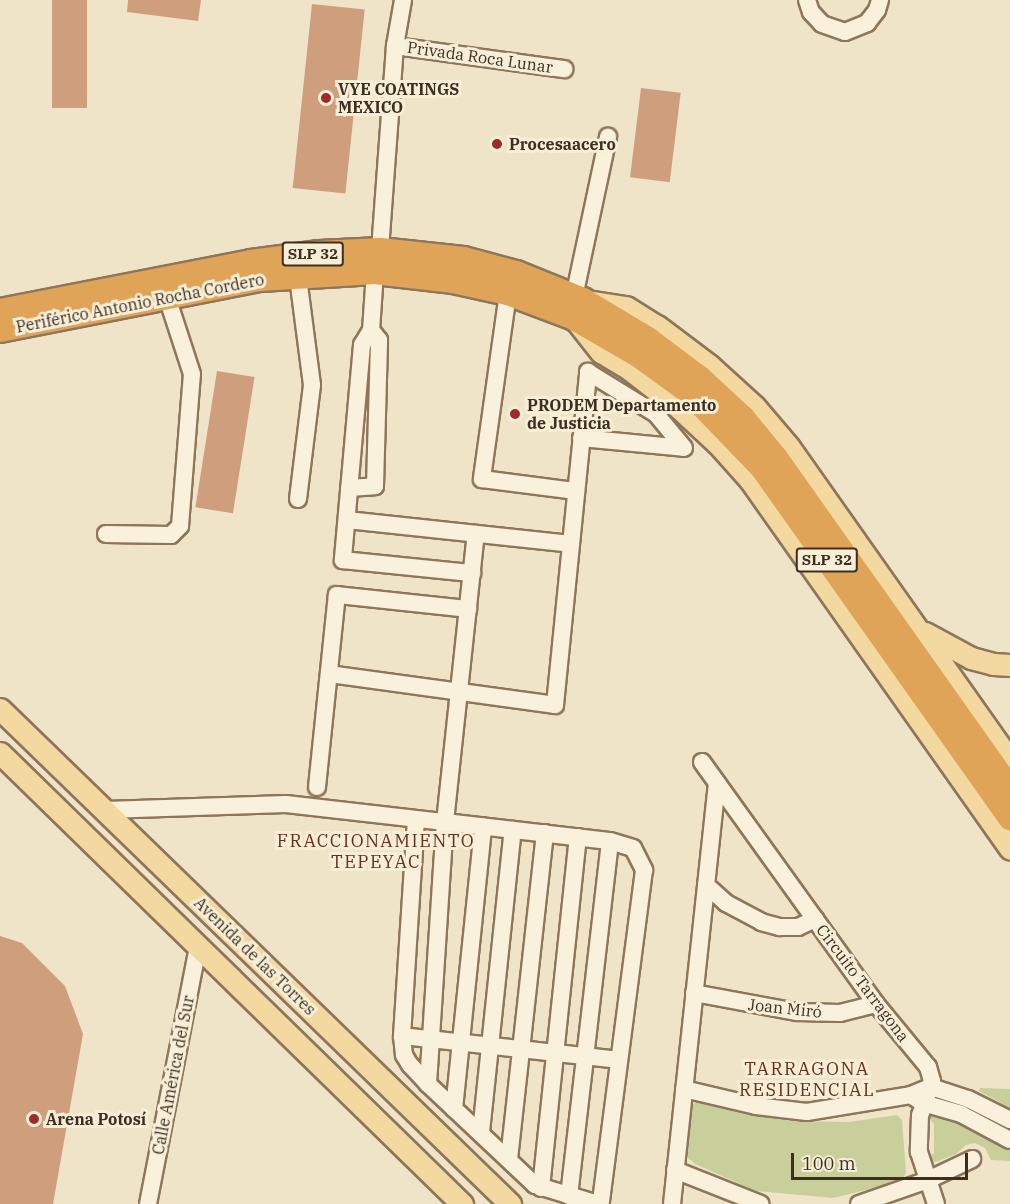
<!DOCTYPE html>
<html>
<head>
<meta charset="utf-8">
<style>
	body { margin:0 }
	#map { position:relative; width:1010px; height:1204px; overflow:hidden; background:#f0e4c8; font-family:"IBM Plex Serif",serif }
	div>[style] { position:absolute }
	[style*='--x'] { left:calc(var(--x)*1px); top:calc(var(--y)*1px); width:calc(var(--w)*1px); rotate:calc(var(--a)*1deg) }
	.green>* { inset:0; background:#c9cf9b }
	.building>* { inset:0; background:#cf9f7d; transform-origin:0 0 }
	.roads { filter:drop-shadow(2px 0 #8d765c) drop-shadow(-2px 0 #8d765c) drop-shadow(0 2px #8d765c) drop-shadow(0 -2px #8d765c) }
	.minor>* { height:16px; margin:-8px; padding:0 8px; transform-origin:8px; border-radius:8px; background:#faf1dc }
	.major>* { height:21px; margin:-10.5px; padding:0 10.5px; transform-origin:10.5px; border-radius:10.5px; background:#f3d9a0 }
	.highway>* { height:24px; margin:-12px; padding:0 12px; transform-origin:12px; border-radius:12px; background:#e0a458 }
	.dots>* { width:16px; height:16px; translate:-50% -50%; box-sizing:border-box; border:3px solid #f7eed8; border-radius:50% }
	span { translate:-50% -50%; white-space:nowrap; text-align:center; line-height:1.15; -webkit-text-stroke:6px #f7eed8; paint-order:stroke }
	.shield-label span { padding:2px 4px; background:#f7eed8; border:2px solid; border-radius:4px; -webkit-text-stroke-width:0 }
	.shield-label { font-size:15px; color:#3d2e20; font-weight:700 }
	.street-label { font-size:16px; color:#3d2e20 }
	.poi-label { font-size:16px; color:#3d2e20; font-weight:700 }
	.left { translate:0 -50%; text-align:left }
	.neighbourhood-label { font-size:18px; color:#6b2e1e; letter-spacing:1.5px }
	.scale { position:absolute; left:791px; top:1153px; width:177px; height:27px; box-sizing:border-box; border:3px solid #3d2e20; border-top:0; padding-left:8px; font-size:18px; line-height:21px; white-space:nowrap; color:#3d2e20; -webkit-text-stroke:4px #f7eed8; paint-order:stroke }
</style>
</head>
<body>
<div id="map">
	<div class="green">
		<div style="clip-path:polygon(980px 1088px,1010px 1089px,1010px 1108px,979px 1091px)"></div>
		<div style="clip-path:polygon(699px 1100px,744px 1114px,793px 1121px,849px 1122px,897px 1115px,902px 1120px,906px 1172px,902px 1181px,833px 1198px,756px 1191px,695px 1164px,687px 1157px,691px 1106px)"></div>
		<div style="clip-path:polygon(929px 1113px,949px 1116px,1010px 1147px,1010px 1161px,991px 1160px,985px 1148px,975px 1143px,966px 1145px,956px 1154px,936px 1162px,928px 1161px,928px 1157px,934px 1153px,934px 1124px,927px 1116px)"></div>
	</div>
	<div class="building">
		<div style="left:52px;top:0;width:35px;height:108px"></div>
		<div style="clip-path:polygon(128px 0,201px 0,198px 21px,127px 12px)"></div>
		<div style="left:312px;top:4px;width:53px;height:185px;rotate:6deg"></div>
		<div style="left:641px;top:88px;width:40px;height:90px;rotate:7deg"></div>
		<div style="left:217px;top:371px;width:38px;height:138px;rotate:9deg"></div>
		<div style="clip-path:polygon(0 936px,22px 943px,65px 986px,83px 1034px,53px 1204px,0 1204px)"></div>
	</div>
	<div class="roads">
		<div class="minor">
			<div style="--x:807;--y:0;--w:13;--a:72"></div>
			<div style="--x:811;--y:12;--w:16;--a:47"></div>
			<div style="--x:822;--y:24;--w:24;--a:19"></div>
			<div style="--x:845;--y:32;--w:24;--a:-22"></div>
			<div style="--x:867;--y:23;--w:16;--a:-52"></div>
			<div style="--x:877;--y:10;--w:10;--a:-73"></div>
			<div style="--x:395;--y:46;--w:171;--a:7.8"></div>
			<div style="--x:380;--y:250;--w:205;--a:-85.8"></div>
			<div style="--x:395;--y:46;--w:47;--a:-80.1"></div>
			<div style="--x:375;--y:272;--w:58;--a:93.9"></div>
			<div style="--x:371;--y:330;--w:17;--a:121"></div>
			<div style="--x:362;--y:345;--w:216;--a:95.1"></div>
			<div style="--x:343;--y:560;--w:130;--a:5.8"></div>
			<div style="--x:508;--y:293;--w:188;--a:98"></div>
			<div style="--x:482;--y:479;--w:95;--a:7.3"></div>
			<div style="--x:574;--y:297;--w:164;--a:-78"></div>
			<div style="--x:581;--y:438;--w:103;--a:5.5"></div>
			<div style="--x:349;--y:488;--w:26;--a:-4"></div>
			<div style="--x:375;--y:486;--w:146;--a:-88.4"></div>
			<div style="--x:379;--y:340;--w:13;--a:-129"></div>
			<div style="--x:298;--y:499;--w:115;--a:-83"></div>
			<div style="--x:312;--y:385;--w:109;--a:-97.4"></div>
			<div style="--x:347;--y:520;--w:225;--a:6.1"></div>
			<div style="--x:106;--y:534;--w:65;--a:0.9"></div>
			<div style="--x:171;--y:535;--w:13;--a:-45"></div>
			<div style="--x:180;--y:526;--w:152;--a:-85.5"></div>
			<div style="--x:192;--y:374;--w:81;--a:-108"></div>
			<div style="--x:329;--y:674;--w:228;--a:7.8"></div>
			<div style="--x:555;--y:705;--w:335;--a:-84.3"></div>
			<div style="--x:588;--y:372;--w:80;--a:31.7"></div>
			<div style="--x:656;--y:414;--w:44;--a:50.5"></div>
			<div style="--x:702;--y:762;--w:298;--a:54.3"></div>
			<div style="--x:876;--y:1004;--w:82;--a:50.5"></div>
			<div style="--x:928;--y:1067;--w:15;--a:74"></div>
			<div style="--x:932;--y:1081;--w:36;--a:109"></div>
			<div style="--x:920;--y:1115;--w:37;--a:92"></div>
			<div style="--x:919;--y:1152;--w:55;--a:71.9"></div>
			<div style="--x:317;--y:787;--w:193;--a:-84.1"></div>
			<div style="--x:337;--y:595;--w:132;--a:6.1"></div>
			<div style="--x:105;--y:810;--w:181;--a:-1.9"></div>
			<div style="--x:286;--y:804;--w:160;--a:6.5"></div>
			<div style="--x:445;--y:822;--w:166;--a:6.6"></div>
			<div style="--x:610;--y:841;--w:24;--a:17"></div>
			<div style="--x:633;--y:848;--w:25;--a:63"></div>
			<div style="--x:644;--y:870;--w:334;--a:97.4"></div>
			<div style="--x:601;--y:1201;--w:4;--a:135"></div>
			<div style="--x:598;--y:1204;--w:66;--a:-163.2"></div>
			<div style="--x:535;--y:1185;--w:147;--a:-136.7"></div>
			<div style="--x:428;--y:1084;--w:26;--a:-133"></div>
			<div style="--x:410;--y:1065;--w:12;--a:-121"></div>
			<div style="--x:404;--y:1055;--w:19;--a:-96"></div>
			<div style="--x:402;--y:1036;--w:217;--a:-86.3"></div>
			<div style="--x:706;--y:885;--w:27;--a:42"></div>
			<div style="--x:726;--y:903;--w:40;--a:28"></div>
			<div style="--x:761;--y:922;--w:20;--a:15"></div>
			<div style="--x:780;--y:927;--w:18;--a:0"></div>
			<div style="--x:798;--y:927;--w:19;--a:-25"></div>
			<div style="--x:694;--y:993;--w:105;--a:10.5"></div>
			<div style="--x:797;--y:1012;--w:43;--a:1.3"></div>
			<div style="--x:840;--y:1013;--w:37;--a:-14"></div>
			<div style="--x:402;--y:1036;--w:218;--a:6.3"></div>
			<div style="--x:428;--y:1084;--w:263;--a:-86.3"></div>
			<div style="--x:445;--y:822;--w:290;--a:-83.9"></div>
			<div style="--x:684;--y:1089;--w:74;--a:13.3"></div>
			<div style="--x:756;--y:1106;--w:51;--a:6.7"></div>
			<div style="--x:807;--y:1112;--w:105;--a:-9.3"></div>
			<div style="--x:454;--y:1109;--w:284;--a:-84.1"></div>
			<div style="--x:1010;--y:1120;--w:47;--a:-153.4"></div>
			<div style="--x:968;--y:1099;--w:40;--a:-162"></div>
			<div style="--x:930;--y:1087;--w:21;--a:157"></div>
			<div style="--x:911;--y:1095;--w:14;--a:34"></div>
			<div style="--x:923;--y:1103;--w:40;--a:16"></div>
			<div style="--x:961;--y:1114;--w:55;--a:28"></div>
			<div style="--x:481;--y:1132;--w:304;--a:-84"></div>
			<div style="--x:509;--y:1159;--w:328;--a:-83.7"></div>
			<div style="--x:675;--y:1170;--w:92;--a:21.6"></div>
			<div style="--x:541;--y:1188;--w:353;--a:-84"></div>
			<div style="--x:569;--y:1196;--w:357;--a:-83.4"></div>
			<div style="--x:148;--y:1204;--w:263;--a:-79"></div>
			<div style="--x:672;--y:1204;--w:423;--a:-83.9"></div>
			<div style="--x:859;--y:1204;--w:73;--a:-19.2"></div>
			<div style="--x:928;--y:1180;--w:49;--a:-25.5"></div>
		</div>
		<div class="major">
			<div style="--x:587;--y:301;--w:39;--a:9"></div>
			<div style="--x:626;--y:307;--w:36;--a:32"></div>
			<div style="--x:657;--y:326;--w:66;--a:37"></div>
			<div style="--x:710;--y:366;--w:61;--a:42.3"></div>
			<div style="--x:755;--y:407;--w:52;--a:49.6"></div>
			<div style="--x:789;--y:447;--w:383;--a:54.8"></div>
			<div style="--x:578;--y:323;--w:37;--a:52"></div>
			<div style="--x:601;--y:352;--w:33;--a:31"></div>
			<div style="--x:629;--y:369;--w:62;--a:37.8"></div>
			<div style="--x:678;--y:407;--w:54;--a:42.8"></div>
			<div style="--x:718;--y:444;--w:48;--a:48.4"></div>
			<div style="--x:750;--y:480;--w:451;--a:54.8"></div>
			<div style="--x:925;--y:633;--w:52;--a:28.5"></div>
			<div style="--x:971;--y:658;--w:23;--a:15"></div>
			<div style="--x:993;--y:664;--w:17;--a:3"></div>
			<div style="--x:0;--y:709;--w:711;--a:44.14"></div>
			<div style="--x:0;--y:753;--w:646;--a:44.31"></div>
		</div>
		<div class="highway">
			<div style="--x:0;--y:311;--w:256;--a:-11"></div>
			<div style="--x:251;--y:262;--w:69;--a:-7.5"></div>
			<div style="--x:319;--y:253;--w:61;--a:-2.8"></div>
			<div style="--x:380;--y:250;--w:84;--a:6.1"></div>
			<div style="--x:464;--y:259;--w:54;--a:15.1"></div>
			<div style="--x:516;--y:273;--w:72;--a:21.9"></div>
			<div style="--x:583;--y:300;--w:76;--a:31"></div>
			<div style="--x:648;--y:339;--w:65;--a:36.9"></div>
			<div style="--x:700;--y:378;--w:59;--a:42.9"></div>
			<div style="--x:743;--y:418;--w:52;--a:50.5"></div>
			<div style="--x:776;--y:458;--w:405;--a:54.7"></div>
			<div style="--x:0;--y:330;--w:266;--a:-11.1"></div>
			<div style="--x:261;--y:279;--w:114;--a:-3.5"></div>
			<div style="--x:375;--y:272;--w:79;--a:6.6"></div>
			<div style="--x:453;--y:281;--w:56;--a:12.3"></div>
			<div style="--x:508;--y:293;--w:71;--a:20.7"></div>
			<div style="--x:574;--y:318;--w:74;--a:30"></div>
			<div style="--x:638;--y:355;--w:63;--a:36"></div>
			<div style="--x:689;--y:392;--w:107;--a:46.1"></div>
			<div style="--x:763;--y:469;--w:428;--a:54.7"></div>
		</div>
	</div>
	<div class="dots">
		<div style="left:326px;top:98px;background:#9e2a2b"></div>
		<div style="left:497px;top:144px;background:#9e2a2b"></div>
		<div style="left:515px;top:414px;background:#9e2a2b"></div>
		<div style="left:34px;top:1119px;background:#9e2a2b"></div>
	</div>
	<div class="shield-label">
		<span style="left:313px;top:254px">SLP 32</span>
		<span style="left:827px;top:560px">SLP 32</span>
	</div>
	<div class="street-label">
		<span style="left:480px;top:57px;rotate:8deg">Privada Roca Lunar</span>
		<span style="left:140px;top:303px;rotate:-11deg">Periférico Antonio Rocha Cordero</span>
		<span style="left:255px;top:956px;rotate:44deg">Avenida de las Torres</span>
		<span style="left:863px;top:983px;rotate:53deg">Circuito Tarragona</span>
		<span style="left:785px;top:1008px;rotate:6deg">Joan Miró</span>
		<span style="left:173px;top:1075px;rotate:-79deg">Calle América del Sur</span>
	</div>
	<div class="poi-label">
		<span class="left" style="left:338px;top:98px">VYE COATINGS<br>MEXICO</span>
		<span class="left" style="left:509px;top:144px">Procesaacero</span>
		<span class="left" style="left:527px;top:414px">PRODEM Departamento<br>de Justicia</span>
		<span class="left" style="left:46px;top:1119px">Arena Potosí</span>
	</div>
	<div class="neighbourhood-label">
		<span style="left:376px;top:852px">FRACCIONAMIENTO<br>TEPEYAC</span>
		<span style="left:807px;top:1080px">TARRAGONA<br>RESIDENCIAL</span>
	</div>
	<div class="scale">100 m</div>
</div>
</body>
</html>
